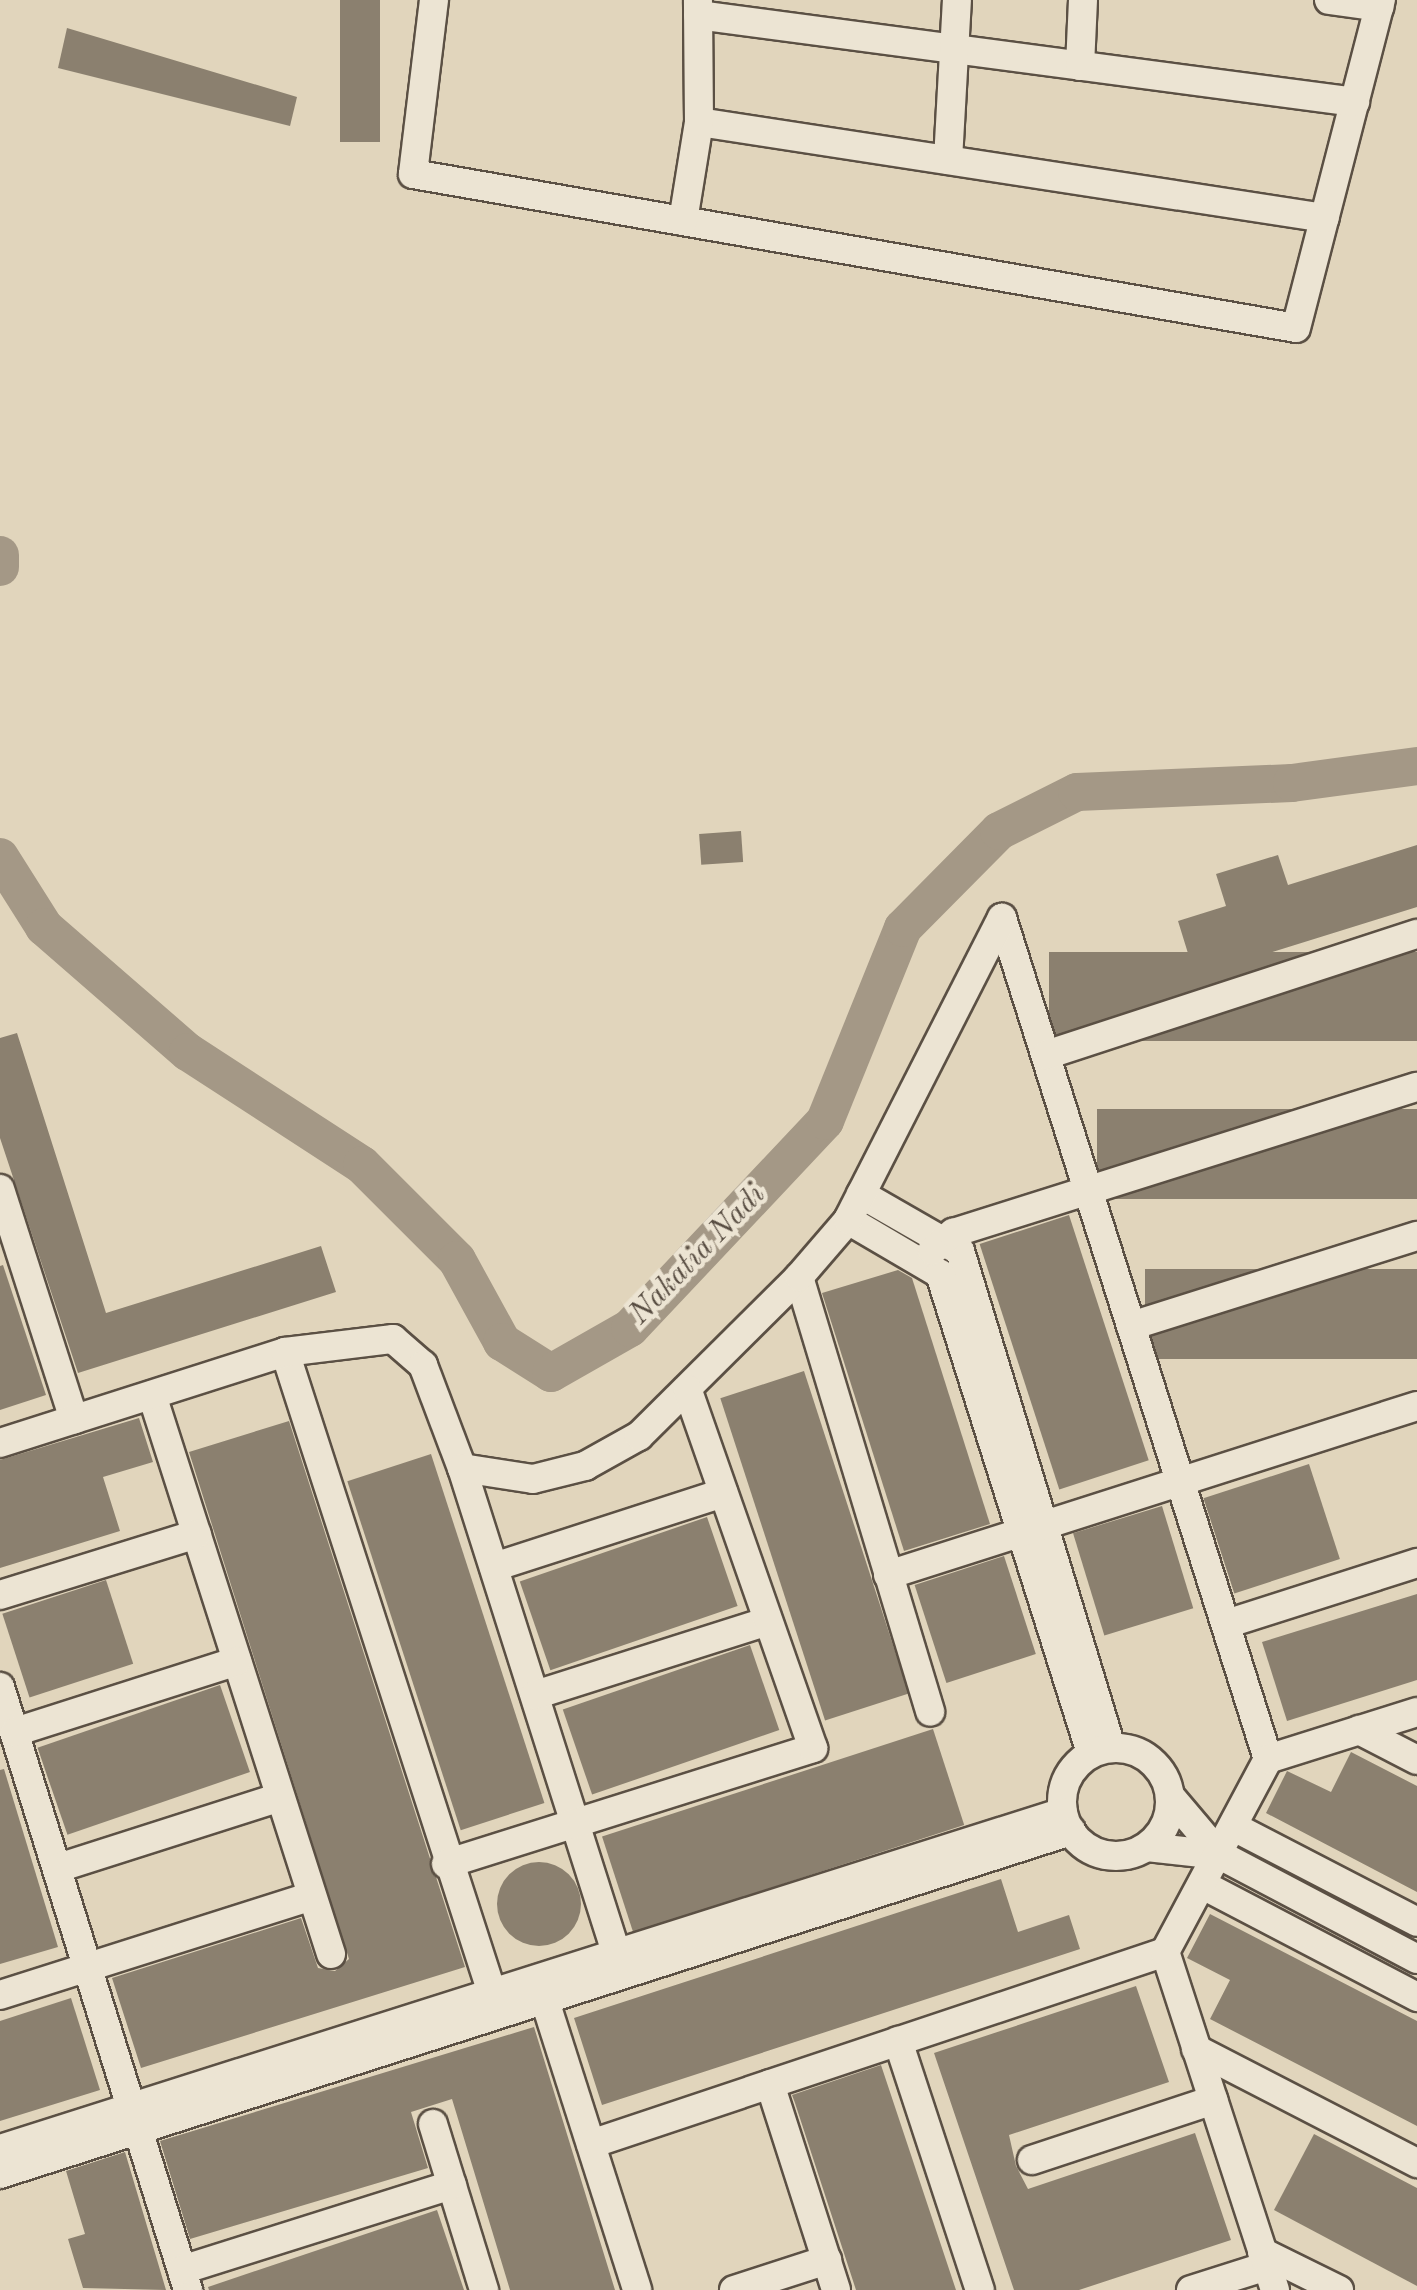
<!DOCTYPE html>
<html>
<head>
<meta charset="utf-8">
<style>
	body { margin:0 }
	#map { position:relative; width:1417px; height:2290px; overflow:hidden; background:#e1d5bc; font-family:"Old Standard TT",serif }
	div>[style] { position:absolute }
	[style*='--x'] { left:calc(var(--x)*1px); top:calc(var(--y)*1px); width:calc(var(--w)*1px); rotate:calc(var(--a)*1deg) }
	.river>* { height:38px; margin:-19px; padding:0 19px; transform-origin:19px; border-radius:19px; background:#a49886 }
	.building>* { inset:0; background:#8b806f; transform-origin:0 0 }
	.round { border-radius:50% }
	.roads { filter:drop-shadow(2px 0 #5b5044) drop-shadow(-2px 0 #5b5044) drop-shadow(0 2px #5b5044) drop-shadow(0 -2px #5b5044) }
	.minor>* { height:28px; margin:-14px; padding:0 14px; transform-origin:14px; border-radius:14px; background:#ece4d3 }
	.minor>.ring { margin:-14px; padding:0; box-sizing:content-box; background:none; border:28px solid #ece4d3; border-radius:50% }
	span { translate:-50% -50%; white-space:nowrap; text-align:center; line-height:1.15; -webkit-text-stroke:9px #ece4d3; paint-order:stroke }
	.water-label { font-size:30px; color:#574c41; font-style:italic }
</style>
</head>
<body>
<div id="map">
	<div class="river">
		<div style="--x:0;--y:555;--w:12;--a:90"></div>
		<div style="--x:0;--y:857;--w:83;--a:57.8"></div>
		<div style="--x:44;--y:927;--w:191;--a:41"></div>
		<div style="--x:188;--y:1052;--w:207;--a:33"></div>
		<div style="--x:362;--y:1165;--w:134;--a:45"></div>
		<div style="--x:457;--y:1260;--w:94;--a:61.2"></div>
		<div style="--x:502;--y:1342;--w:58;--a:32.3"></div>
		<div style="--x:551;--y:1373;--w:91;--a:-29.7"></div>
		<div style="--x:630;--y:1328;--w:284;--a:-46.7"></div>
		<div style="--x:825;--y:1121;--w:208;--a:-68"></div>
		<div style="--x:903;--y:928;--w:136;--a:-45.3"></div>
		<div style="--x:999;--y:831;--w:87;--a:-26.6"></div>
		<div style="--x:1077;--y:792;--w:215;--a:-2.4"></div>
		<div style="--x:1292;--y:783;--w:126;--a:-7.7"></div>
	</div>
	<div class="building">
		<div style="left:340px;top:0;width:40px;height:142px"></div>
		<div style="clip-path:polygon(67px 28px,297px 97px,290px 126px,58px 68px)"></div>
		<div style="left:741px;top:831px;width:31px;height:42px;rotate:86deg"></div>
		<div style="clip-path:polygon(1417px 845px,1417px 907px,1195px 976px,1178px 921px,1226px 906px,1216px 874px,1278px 855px,1288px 885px)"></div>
		<div style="left:1417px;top:952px;width:89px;height:368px;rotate:90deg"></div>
		<div style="clip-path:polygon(17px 1033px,106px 1313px,321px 1246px,336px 1292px,78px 1373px,0 1138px,0 1038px)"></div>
		<div style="left:1417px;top:1109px;width:90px;height:320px;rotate:90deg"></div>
		<div style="left:1069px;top:1215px;width:258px;height:94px;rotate:72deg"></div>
		<div style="clip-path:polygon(3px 1265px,46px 1395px,0 1410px,0 1266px)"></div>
		<div style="left:1417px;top:1269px;width:90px;height:272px;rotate:90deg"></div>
		<div style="clip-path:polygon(898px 1270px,912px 1278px,990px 1524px,904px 1551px,822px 1293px)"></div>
		<div style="left:804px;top:1371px;width:339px;height:88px;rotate:72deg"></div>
		<div style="clip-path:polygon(139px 1418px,153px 1462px,103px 1477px,120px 1531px,0 1568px,0 1460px)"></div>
		<div style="clip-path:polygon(289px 1421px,465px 1967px,141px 2068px,112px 1978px,301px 1918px,318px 1968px,335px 1971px,349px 1959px,189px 1452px)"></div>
		<div style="left:431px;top:1454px;width:367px;height:88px;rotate:72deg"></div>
		<div style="left:1309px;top:1464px;width:100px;height:111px;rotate:72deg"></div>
		<div style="left:1162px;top:1506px;width:107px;height:93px;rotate:73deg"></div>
		<div style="left:707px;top:1517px;width:94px;height:198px;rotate:71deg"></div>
		<div style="left:1004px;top:1556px;width:103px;height:94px;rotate:72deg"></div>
		<div style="left:106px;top:1580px;width:88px;height:109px;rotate:72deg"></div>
		<div style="clip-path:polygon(1417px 1594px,1417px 1680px,1287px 1721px,1262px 1642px)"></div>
		<div style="left:750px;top:1645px;width:90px;height:198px;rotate:71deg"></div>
		<div style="left:220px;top:1685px;width:92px;height:193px;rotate:71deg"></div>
		<div style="left:933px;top:1729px;width:101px;height:348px;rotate:72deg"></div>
		<div style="clip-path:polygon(1351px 1752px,1417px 1786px,1417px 1892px,1266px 1813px,1287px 1771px,1331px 1792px)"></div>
		<div style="clip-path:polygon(4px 1769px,58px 1947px,0 1964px,0 1770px)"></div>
		<div class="round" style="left:497px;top:1862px;width:84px;height:84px"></div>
		<div style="clip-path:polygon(1001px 1879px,1018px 1932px,1069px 1915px,1080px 1949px,602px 2105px,574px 2018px)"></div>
		<div style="clip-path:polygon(1210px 1914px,1417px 2021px,1417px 2126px,1210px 2019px,1230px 1980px,1187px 1958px)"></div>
		<div style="clip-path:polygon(1136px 1986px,1169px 2082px,1009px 2135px,1016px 2166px,1028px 2189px,1195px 2133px,1231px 2240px,1079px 2290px,1014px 2290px,934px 2053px)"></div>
		<div style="clip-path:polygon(71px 1998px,100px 2090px,0 2121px,0 2021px)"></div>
		<div style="clip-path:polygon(534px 2027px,615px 2290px,510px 2290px,452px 2099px,411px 2112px,428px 2168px,190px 2239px,160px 2141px)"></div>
		<div style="clip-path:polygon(881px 2065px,956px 2290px,856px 2290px,795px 2103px,792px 2095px)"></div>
		<div style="clip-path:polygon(1314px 2134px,1417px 2188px,1417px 2286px,1274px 2210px)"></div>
		<div style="clip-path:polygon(125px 2152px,166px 2290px,83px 2288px,68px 2239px,85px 2234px,66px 2171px)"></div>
		<div style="clip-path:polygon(437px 2210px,464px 2290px,209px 2290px,208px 2287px)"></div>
	</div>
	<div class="roads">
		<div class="minor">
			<div style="--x:434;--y:0;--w:175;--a:96.9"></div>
			<div style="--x:413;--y:174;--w:896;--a:9.89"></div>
			<div style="--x:1296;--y:328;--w:339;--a:-75.5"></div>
			<div style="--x:1329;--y:0;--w:51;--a:7.8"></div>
			<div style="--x:698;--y:15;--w:663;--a:7.54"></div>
			<div style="--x:1080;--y:66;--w:66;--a:-87.4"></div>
			<div style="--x:699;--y:122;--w:633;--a:8.72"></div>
			<div style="--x:948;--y:160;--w:160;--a:-86.8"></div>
			<div style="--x:683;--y:221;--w:100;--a:-80.8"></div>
			<div style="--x:699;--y:122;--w:122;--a:-90.5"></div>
			<div style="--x:1002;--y:918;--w:882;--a:72.45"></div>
			<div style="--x:1046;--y:1055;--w:390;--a:-18.1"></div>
			<div style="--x:0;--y:1189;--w:242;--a:72.2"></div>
			<div style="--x:861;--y:1194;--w:114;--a:29.9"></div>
			<div style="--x:960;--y:1251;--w:518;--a:73.07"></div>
			<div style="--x:848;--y:1220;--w:107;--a:30.4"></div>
			<div style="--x:940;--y:1274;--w:502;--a:72.5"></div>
			<div style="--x:932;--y:1251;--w:28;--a:-41"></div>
			<div style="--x:953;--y:1233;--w:486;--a:-17.5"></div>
			<div style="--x:799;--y:1277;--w:454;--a:73.2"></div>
			<div style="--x:1131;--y:1326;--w:300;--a:-17.5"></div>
			<div style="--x:285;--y:1352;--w:674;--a:72.1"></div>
			<div style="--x:152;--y:1395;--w:587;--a:72.24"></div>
			<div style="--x:0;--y:1443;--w:299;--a:-17.7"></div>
			<div style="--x:285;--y:1352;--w:109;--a:-6.9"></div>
			<div style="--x:393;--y:1339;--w:40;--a:41"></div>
			<div style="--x:423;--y:1365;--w:110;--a:69.3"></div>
			<div style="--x:462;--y:1468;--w:525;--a:72.36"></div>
			<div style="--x:462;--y:1468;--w:72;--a:8.8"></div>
			<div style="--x:533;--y:1479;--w:54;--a:-14"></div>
			<div style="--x:585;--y:1466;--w:62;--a:-29.1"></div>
			<div style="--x:639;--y:1436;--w:226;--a:-44.8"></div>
			<div style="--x:799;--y:1277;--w:75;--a:-49.3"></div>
			<div style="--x:848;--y:1220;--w:339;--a:-63"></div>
			<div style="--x:494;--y:1567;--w:241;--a:-17.9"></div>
			<div style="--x:888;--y:1575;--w:555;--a:-17.72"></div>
			<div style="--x:0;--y:1595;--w:206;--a:-17.2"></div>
			<div style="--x:1226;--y:1624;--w:201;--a:-17.7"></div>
			<div style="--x:0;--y:1687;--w:632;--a:72.68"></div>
			<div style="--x:535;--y:1695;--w:244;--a:-17.6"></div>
			<div style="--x:1359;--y:1730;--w:65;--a:27.3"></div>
			<div style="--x:15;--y:1732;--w:233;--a:-17.7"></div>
			<div class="ring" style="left:1062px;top:1748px;width:80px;height:80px"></div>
			<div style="--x:1234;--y:1827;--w:206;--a:27.4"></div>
			<div style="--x:1147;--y:1847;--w:73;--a:6.3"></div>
			<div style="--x:1220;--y:1855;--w:76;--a:-130.2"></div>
			<div style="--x:1220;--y:1855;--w:223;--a:27.8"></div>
			<div style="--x:446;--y:1864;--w:385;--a:-17.5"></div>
			<div style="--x:813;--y:1748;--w:380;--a:-109.3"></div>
			<div style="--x:58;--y:1868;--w:233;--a:-17.7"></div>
			<div style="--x:1203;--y:1885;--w:242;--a:27.6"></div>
			<div style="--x:539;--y:1982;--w:323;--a:72.3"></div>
			<div style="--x:0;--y:1995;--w:327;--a:-17.6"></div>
			<div style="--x:898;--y:2041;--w:262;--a:71.8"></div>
			<div style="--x:1196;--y:2049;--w:249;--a:27.3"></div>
			<div style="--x:770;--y:2084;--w:216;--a:72.2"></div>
			<div style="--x:433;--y:2124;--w:174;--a:72.9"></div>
			<div style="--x:591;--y:2144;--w:605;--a:-18.49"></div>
			<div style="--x:0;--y:2149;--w:1115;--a:-17.59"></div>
			<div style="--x:1032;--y:2160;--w:191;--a:-18.3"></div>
			<div style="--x:0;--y:2174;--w:1125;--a:-17.76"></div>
			<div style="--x:1262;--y:2252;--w:86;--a:26.3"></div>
			<div style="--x:182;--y:2270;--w:283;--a:-17.5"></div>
			<div style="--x:734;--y:2290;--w:98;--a:-17.9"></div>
			<div style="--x:1191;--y:2290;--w:80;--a:-17.5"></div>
			<div style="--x:1275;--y:2290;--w:355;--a:-108"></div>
			<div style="--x:1165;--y:1952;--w:219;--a:-61.9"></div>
			<div style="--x:1268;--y:1759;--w:156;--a:-17.5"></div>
		</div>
	</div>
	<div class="water-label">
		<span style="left:698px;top:1255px;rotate:-46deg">Nakatia Nadi</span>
	</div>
</div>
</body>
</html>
